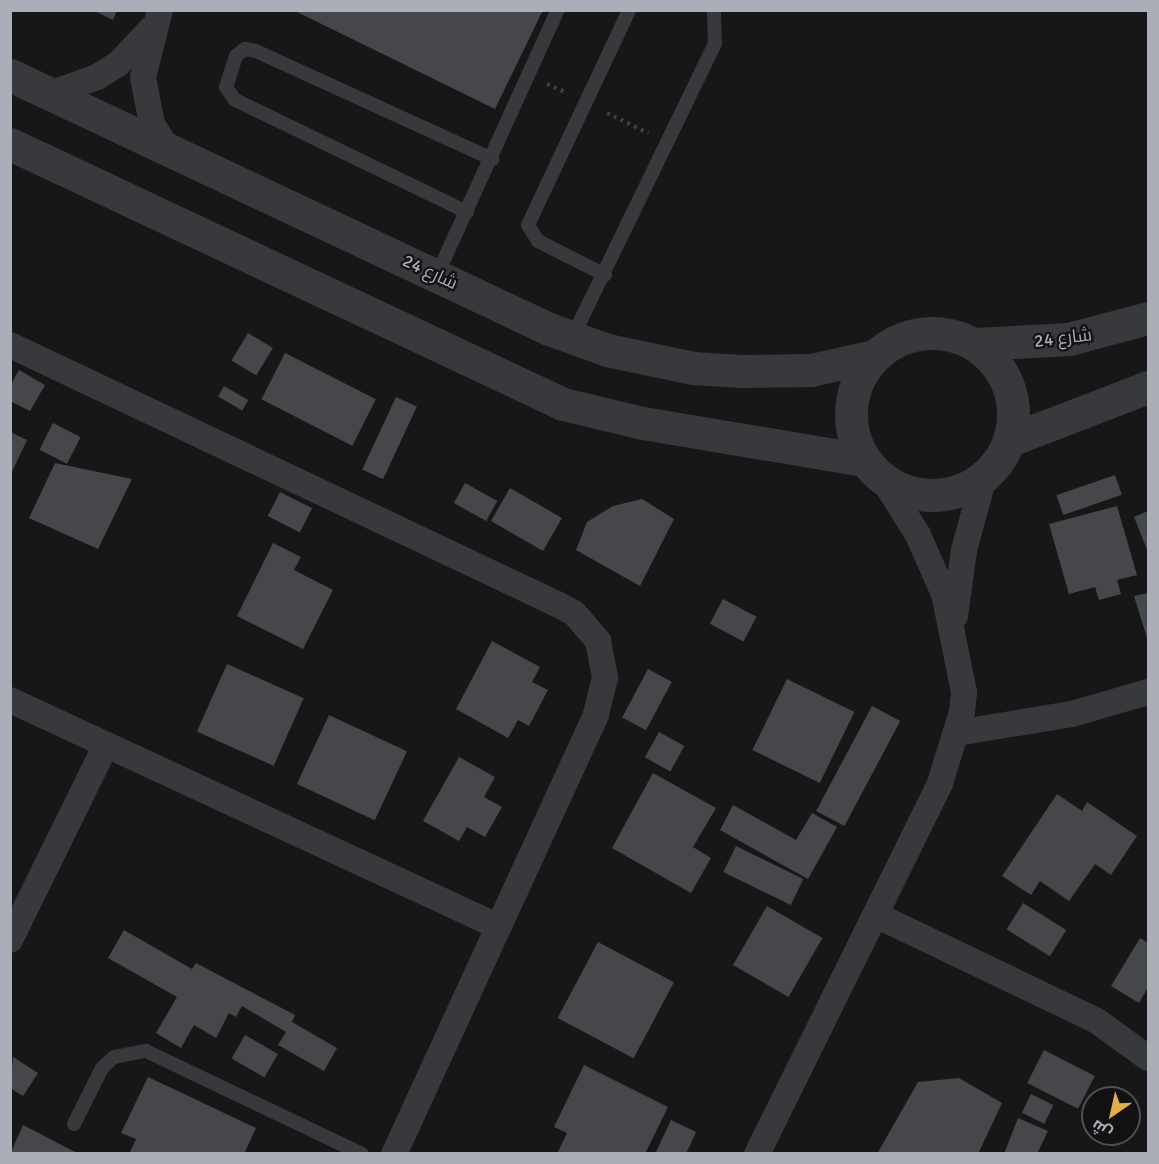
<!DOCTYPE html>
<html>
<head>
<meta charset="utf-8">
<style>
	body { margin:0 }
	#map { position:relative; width:1159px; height:1164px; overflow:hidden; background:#171718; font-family:Signika,Cairo,sans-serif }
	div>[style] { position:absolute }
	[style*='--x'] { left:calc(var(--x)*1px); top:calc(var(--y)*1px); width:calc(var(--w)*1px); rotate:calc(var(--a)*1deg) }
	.building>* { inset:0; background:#46474b; transform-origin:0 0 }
	.path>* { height:4px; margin-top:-2px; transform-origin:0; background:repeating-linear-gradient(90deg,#3e4044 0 3px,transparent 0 7.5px) }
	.service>* { height:14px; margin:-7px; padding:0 7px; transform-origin:7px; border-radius:7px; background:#38393d }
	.minor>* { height:26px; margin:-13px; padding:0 13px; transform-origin:13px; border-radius:13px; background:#38393d }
	.tertiary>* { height:33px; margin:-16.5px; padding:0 16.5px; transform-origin:16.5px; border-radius:16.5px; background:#38393d }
	.tertiary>.ring { margin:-16.5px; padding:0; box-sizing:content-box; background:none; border:33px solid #38393d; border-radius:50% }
	span { translate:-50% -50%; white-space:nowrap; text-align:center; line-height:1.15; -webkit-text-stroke:4.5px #121213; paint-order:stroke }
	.street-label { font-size:18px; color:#aaaeb7 }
	.frame { position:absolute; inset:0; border:12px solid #aaaeb7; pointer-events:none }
	.north { position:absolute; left:1081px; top:1086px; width:60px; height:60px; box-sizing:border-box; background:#121213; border:2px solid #4f5055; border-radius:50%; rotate:214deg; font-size:16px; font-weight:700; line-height:24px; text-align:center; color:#aaaeb7 }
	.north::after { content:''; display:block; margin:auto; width:21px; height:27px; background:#e2ae45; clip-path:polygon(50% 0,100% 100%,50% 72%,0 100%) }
</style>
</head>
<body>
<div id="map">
	<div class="building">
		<div style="clip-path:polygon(93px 10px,117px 10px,113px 20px)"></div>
		<div style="clip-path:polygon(293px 10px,543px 10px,495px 109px)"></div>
		<div style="left:248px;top:333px;width:29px;height:32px;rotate:31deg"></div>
		<div style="left:285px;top:353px;width:102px;height:52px;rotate:27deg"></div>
		<div style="clip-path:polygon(19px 370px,45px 385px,30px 411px,10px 401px,10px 386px)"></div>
		<div style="left:224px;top:386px;width:28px;height:12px;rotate:30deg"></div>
		<div style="left:396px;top:397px;width:23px;height:80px;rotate:25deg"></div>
		<div style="left:53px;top:423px;width:31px;height:30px;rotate:27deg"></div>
		<div style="clip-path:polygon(10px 432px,27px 440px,10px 476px)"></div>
		<div style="clip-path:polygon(55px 463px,132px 479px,98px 549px,29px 518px)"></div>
		<div style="left:1115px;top:475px;width:21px;height:62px;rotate:71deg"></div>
		<div style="left:465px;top:483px;width:37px;height:23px;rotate:29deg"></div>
		<div style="left:510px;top:488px;width:60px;height:38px;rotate:30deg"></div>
		<div style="left:280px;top:492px;width:36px;height:27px;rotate:27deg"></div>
		<div style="clip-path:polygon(642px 499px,674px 519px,640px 586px,576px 550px,587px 522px,613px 506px)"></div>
		<div style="clip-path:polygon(1117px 506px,1137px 575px,1117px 580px,1121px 594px,1099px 600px,1095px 587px,1069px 594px,1049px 524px)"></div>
		<div style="clip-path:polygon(1148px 511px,1148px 552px,1134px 517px)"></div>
		<div style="clip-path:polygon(273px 543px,301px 557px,294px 570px,333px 590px,303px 649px,237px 616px)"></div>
		<div style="clip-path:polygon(1148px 593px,1148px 641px,1134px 596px)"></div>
		<div style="left:723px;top:599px;width:38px;height:28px;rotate:28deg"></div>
		<div style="clip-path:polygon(492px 641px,540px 667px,532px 682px,548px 690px,529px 726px,518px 720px,508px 738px,456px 709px)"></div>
		<div style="left:227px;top:664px;width:84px;height:74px;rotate:24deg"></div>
		<div style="left:648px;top:669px;width:27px;height:55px;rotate:28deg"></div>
		<div style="left:787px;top:679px;width:75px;height:79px;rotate:26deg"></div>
		<div style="left:872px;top:706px;width:32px;height:119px;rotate:28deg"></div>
		<div style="left:329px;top:715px;width:86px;height:76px;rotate:25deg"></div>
		<div style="left:659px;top:732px;width:29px;height:29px;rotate:29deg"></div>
		<div style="clip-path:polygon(459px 757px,495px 777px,484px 797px,502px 807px,485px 837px,467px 827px,459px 841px,423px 821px)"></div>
		<div style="clip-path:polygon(653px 773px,716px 808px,693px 847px,711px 858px,691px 893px,612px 848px)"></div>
		<div style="clip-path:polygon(1057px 794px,1082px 811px,1087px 802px,1137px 836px,1111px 875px,1095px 864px,1069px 901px,1040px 881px,1031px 895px,1002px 876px)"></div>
		<div style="clip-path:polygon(733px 805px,796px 840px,812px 813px,837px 827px,808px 879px,720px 830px)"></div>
		<div style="left:736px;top:846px;width:75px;height:29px;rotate:26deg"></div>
		<div style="left:1023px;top:903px;width:51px;height:31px;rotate:32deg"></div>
		<div style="left:767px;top:906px;width:64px;height:68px;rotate:30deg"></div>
		<div style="clip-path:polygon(124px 930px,192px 969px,196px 963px,295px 1015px,292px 1022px,337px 1048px,324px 1071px,278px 1045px,286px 1032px,242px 1006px,236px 1017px,229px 1013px,216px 1038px,194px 1025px,181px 1048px,156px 1033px,177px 997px,108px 958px)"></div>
		<div style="clip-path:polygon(1140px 938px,1148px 943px,1148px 987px,1139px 1003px,1111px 986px)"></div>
		<div style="left:598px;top:942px;width:86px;height:86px;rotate:28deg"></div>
		<div style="left:245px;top:1035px;width:38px;height:27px;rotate:30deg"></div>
		<div style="left:1044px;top:1050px;width:57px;height:37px;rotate:27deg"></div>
		<div style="clip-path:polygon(13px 1057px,38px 1073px,23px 1096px,10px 1088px)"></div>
		<div style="clip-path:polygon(584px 1065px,668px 1107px,645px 1154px,557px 1154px,567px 1133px,554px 1127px)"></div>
		<div style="clip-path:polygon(148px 1077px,256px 1128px,244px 1154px,129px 1154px,136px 1139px,121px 1133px)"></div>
		<div style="clip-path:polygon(959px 1078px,1002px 1103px,978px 1154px,877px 1154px,918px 1082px)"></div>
		<div style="left:1031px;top:1094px;width:25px;height:21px;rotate:26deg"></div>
		<div style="clip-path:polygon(1018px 1118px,1048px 1131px,1037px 1154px,1004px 1154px)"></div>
		<div style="clip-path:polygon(671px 1120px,696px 1132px,686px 1154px,655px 1154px)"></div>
		<div style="clip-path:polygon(23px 1125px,79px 1154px,10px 1154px)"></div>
	</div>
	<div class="path">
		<div style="--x:547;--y:84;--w:20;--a:24"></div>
		<div style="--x:607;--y:113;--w:46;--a:26"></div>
	</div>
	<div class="service">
		<div style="--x:467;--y:212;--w:258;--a:-154.2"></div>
		<div style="--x:235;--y:100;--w:16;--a:-125"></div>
		<div style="--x:226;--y:87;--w:33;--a:-72"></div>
		<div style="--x:236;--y:56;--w:11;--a:-38"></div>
		<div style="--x:245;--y:49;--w:11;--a:10"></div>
		<div style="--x:256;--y:51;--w:260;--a:24.6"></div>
		<div style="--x:437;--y:275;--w:291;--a:-65.5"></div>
		<div style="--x:605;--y:275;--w:75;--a:-153.1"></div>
		<div style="--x:538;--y:241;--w:19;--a:-122"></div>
		<div style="--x:528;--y:225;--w:238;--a:-64.8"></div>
		<div style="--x:572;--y:338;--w:327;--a:-64.1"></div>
		<div style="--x:715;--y:44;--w:34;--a:-92"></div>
		<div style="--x:74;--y:1124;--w:63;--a:-63.4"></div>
		<div style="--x:102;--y:1068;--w:16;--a:-43"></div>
		<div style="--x:114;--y:1057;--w:33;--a:-11"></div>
		<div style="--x:146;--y:1051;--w:239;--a:25.5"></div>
	</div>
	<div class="minor">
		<div style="--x:160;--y:10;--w:69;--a:104.2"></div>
		<div style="--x:143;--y:77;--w:48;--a:79.2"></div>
		<div style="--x:152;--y:124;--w:26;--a:58"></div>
		<div style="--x:50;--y:94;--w:50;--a:-19.9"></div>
		<div style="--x:97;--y:77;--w:25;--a:-32"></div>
		<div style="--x:118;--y:64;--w:47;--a:-46.7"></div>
		<div style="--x:10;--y:345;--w:605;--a:25.34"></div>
		<div style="--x:557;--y:604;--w:19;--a:28"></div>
		<div style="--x:574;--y:613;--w:37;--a:49"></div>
		<div style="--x:598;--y:641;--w:38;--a:79"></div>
		<div style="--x:605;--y:678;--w:38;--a:104"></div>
		<div style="--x:596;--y:715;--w:483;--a:114.7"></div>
		<div style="--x:955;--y:616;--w:67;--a:-82.2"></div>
		<div style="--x:964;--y:550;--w:76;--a:-74.7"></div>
		<div style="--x:10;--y:700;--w:537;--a:24.89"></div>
		<div style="--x:957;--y:733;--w:117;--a:-9.4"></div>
		<div style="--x:1072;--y:714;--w:79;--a:-16.1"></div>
		<div style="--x:876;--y:915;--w:245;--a:25.6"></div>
		<div style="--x:1097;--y:1021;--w:63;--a:36"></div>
		<div style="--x:10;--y:940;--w:217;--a:-63.8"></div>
		<div style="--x:757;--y:1154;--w:414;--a:-63.7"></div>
		<div style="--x:940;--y:783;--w:74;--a:-72.8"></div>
		<div style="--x:962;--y:712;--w:20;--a:-84"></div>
		<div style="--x:964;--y:692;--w:100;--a:-101.5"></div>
		<div style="--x:944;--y:594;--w:64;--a:-113.8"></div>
		<div style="--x:918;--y:535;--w:66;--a:-122"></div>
	</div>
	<div class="tertiary">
		<div style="--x:10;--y:75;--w:596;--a:25.23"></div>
		<div style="--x:549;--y:329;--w:62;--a:19.9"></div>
		<div style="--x:607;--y:350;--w:88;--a:11.8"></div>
		<div style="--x:693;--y:368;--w:48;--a:3.6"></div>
		<div style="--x:741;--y:371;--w:70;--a:-0.8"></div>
		<div style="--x:811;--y:370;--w:65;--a:-12.5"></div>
		<div style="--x:10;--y:144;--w:611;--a:25.18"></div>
		<div style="--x:563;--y:404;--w:82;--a:13.4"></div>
		<div style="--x:643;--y:423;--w:224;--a:9.5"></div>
		<div class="ring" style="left:851px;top:333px;width:129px;height:129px"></div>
		<div style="--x:975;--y:344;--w:94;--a:-3"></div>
		<div style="--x:1069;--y:339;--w:82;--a:-14.9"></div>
		<div style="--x:1010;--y:440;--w:148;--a:-21"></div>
	</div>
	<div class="street-label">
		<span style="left:430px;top:272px;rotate:25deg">شارع 24</span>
		<span style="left:1063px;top:338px;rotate:-7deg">شارع 24</span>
	</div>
	<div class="frame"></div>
	<div class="north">ش</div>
</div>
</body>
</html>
